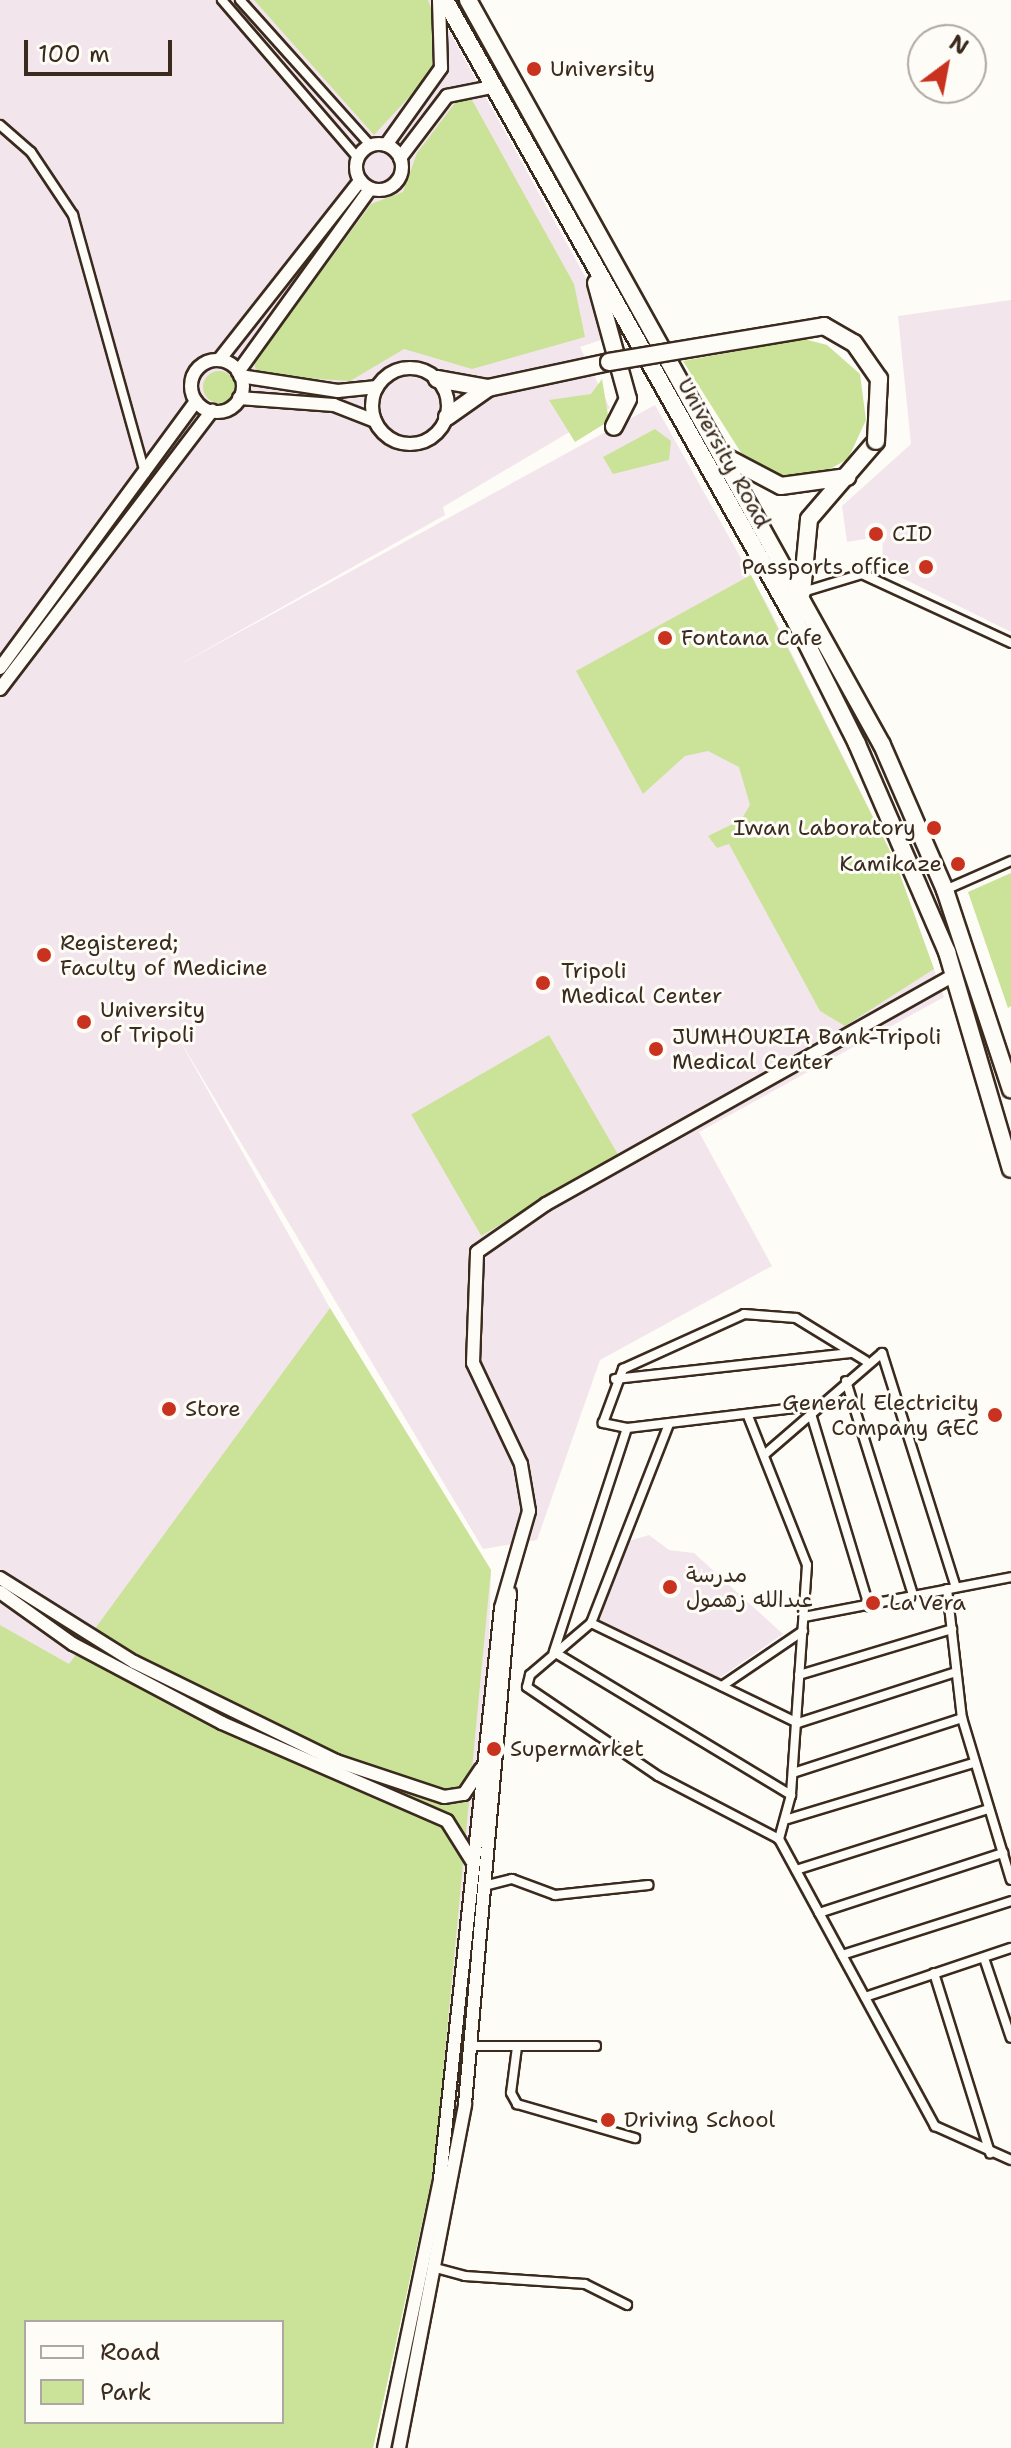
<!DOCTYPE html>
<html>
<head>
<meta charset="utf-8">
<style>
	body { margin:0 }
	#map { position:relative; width:1011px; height:2448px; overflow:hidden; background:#fdfcf7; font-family:"Shantell Sans","Playpen Sans Arabic",sans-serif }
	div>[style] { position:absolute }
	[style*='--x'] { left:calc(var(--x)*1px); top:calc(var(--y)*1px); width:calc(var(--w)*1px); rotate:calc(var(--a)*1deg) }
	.built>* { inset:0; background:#f3e5ec }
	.green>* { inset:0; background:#cbe398; transform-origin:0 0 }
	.round { border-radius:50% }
	.roads { filter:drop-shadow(2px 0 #3b2a1e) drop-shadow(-2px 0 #3b2a1e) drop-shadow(0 2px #3b2a1e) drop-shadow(0 -2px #3b2a1e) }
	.street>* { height:8px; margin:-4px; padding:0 4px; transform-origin:4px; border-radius:4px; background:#fdfcf7 }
	.secondary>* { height:12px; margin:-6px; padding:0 6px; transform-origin:6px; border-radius:6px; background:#fdfcf7 }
	.secondary>.ring { margin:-6px; padding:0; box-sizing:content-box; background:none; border:12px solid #fdfcf7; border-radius:50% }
	.highway>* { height:16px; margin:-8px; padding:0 8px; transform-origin:8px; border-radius:8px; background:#fdfcf7 }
	.bridges { filter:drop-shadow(2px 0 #3b2a1e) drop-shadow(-2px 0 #3b2a1e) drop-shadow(0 2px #3b2a1e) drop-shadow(0 -2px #3b2a1e) }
	.highway-bridge>* { height:16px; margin:-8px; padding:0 8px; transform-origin:8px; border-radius:8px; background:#fdfcf7 }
	.dots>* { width:22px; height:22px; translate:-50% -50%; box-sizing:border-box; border:4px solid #fdfcf7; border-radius:50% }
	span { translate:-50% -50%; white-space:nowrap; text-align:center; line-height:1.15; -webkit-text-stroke:6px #fdfcf7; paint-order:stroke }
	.poi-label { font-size:22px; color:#3b2a1e }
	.left { translate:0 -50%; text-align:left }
	.right { translate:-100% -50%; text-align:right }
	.street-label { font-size:22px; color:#3b2a1e }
	.legend { position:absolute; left:24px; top:2320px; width:260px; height:104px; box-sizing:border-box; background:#fdfcf7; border:2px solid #afa8a0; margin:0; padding:10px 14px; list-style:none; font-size:24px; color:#3b2a1e }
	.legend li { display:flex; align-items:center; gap:16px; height:40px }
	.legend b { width:40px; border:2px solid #afa8a0 }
	.north { position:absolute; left:907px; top:24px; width:80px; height:80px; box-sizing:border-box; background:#fdfcf7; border:2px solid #afa8a0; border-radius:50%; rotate:32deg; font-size:22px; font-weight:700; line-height:32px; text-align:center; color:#3b2a1e }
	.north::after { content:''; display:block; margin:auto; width:28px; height:36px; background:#c8321e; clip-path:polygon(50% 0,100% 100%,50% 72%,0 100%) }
	.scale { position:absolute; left:24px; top:40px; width:148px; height:36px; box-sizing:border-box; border:4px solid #3b2a1e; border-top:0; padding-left:10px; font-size:24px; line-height:28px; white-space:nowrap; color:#3b2a1e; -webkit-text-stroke:6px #fdfcf7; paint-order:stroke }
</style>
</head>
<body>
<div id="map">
	<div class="built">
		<div style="clip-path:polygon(evenodd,0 0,432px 0,587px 280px,601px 340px,580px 347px,610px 408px,443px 507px,445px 515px,172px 669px,655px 405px,768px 606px,895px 861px,944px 997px,699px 1132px,772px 1266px,600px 1360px,537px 1540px,483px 1549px,175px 1032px,330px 1308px,491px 1570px,486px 1753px,466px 1857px,436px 2157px,373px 2448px,0 2448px,0 0,26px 2322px,282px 2322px,282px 2422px,26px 2422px,26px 2322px)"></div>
		<div style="clip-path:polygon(1011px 300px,1011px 632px,882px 568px,883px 536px,847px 542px,842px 506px,911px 444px,898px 316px)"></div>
		<div style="clip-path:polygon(649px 1535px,669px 1550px,694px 1553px,783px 1634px,718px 1679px,594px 1621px,629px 1541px)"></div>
	</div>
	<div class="green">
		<div style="clip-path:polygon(254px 0,428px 0,440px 31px,433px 71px,374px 135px)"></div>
		<div style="clip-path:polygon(458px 99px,472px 100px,574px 284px,585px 337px,472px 369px,404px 349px,350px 381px,257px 375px,254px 363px,371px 204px,403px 192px,417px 153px)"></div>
		<div style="clip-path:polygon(804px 339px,827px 345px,860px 374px,866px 420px,848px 459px,810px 480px,785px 483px,745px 459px,683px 361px)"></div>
		<div class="round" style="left:203px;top:371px;width:32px;height:32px"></div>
		<div style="clip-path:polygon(602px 379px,609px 421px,575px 442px,549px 400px,591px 394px)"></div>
		<div style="clip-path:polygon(655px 429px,671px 441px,669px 460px,613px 474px,603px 457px)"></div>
		<div style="clip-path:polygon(751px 575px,895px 861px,934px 969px,845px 1026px,820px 1011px,729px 844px,717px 848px,708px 836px,741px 820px,750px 805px,739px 767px,708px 751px,685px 756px,643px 794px,576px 671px)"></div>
		<div style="clip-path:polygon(1011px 873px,1011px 1006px,1008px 1008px,968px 892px)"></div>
		<div style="left:549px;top:1035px;width:140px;height:159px;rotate:60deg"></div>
		<div style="clip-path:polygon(evenodd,330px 1308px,491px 1570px,434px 2168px,373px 2448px,0 2448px,0 1625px,69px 1664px,330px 1308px,26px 2322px,282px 2322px,282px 2422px,26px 2422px,26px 2322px)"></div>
	</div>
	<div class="roads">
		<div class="street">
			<div style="--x:222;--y:0;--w:207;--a:49.3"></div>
			<div style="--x:240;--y:0;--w:195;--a:48.1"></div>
			<div style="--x:0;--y:125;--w:41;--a:41.1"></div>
			<div style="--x:31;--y:152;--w:76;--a:56.3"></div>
			<div style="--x:73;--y:215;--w:268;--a:74.4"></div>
			<div style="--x:803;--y:592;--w:62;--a:-17"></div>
			<div style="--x:862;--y:574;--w:164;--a:24.8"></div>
			<div style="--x:945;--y:890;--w:72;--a:-23.7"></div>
			<div style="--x:615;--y:1379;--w:237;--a:-6.3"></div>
			<div style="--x:846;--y:1381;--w:224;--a:72.6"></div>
			<div style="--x:820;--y:1405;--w:194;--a:173.2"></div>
			<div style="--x:627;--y:1428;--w:25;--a:-168"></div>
			<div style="--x:603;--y:1423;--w:58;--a:-69.7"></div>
			<div style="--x:623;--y:1369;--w:133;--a:-24.4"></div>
			<div style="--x:744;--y:1314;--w:52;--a:4.4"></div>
			<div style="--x:796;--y:1318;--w:82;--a:31.6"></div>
			<div style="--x:811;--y:1414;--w:201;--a:73.2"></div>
			<div style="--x:748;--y:1416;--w:160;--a:68.4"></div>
			<div style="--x:807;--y:1565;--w:231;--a:94"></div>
			<div style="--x:791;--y:1795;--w:46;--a:105.3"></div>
			<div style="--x:669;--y:1424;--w:214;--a:111.4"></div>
			<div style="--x:591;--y:1623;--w:80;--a:139.6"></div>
			<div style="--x:530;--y:1675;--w:12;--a:104"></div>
			<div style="--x:527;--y:1687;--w:158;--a:34.2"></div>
			<div style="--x:658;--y:1776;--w:136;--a:27.5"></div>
			<div style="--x:779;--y:1839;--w:327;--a:61.5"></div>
			<div style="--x:935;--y:2126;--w:83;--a:24.1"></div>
			<div style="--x:627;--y:1428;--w:236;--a:108.1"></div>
			<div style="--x:554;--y:1652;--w:277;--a:31.1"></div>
			<div style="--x:764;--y:1455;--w:156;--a:-40.8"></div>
			<div style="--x:882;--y:1353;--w:245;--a:72.5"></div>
			<div style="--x:947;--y:1589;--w:130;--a:83.4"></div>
			<div style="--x:962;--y:1718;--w:169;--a:73.2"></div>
			<div style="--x:804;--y:1617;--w:211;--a:-10.9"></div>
			<div style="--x:591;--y:1623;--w:230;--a:25.8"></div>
			<div style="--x:798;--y:1723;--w:166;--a:-17.9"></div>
			<div style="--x:799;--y:1675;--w:160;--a:-16.7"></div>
			<div style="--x:722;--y:1686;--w:98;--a:-34.2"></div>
			<div style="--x:793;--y:1773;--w:178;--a:-18"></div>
			<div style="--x:788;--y:1819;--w:194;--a:-16.8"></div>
			<div style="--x:796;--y:1870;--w:201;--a:-17.6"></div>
			<div style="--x:484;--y:1886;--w:29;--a:-14"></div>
			<div style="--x:512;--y:1879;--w:46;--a:20.4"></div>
			<div style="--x:555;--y:1895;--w:94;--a:-6.1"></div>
			<div style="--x:819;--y:1913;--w:194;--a:-18.1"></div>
			<div style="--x:842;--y:1955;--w:177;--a:-17.7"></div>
			<div style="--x:984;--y:1958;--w:84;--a:71.4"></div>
			<div style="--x:934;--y:1973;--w:189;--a:72.7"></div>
			<div style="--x:865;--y:1997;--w:154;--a:-18.6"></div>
			<div style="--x:470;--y:2046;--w:126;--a:0"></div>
			<div style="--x:517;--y:2047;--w:46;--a:97.4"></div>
			<div style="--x:511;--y:2093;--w:13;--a:61"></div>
			<div style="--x:517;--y:2104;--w:123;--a:16.1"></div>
			<div style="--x:432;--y:2267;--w:34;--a:15"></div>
			<div style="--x:465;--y:2276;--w:120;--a:3.8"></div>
			<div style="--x:585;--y:2284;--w:47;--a:26.6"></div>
		</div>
		<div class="secondary">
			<div class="ring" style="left:356px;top:144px;width:34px;height:34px"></div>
			<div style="--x:386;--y:145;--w:95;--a:-54.5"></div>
			<div style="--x:441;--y:68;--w:68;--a:-91.7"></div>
			<div style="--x:400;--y:158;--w:78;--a:-52.8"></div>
			<div style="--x:447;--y:96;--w:50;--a:-11.5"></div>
			<div style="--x:219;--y:360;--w:228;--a:-51.8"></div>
			<div class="ring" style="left:191px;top:360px;width:40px;height:40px"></div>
			<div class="ring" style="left:372px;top:368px;width:64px;height:64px"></div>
			<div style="--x:238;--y:372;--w:226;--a:-54.2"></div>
			<div style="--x:240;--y:376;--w:99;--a:8.7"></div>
			<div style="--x:338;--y:391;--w:39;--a:-6"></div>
			<div style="--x:239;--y:398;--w:95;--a:4.2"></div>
			<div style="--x:334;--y:405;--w:44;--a:21.3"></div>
			<div style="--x:0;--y:668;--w:331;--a:-53.7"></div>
			<div style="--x:0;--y:689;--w:350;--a:-52.7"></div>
			<div style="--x:0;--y:1578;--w:158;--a:32.1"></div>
			<div style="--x:134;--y:1662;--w:225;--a:26.1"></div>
			<div style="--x:336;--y:1761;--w:114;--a:18.4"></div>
			<div style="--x:444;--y:1797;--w:20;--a:-9"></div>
			<div style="--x:464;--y:1794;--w:30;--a:-56"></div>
			<div style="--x:0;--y:1592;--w:90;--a:35.5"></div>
			<div style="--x:73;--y:1644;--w:169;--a:27.9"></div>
			<div style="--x:222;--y:1723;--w:245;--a:23.5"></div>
			<div style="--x:447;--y:1821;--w:47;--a:58"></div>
			<div style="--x:384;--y:2448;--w:275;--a:-78.2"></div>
			<div style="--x:440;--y:2179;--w:574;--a:-83.9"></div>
			<div style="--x:501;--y:1608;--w:101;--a:-73.9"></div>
			<div style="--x:529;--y:1511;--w:48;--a:-99.7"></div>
			<div style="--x:521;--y:1464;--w:112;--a:-115.4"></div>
			<div style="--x:473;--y:1363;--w:111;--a:-87.9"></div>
			<div style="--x:477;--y:1252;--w:84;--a:-34.8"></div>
			<div style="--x:546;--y:1204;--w:468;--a:-29.3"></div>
			<div style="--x:399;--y:2448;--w:350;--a:-79.1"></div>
			<div style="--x:465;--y:2104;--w:513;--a:-84.97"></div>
		</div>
		<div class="highway">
			<div style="--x:445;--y:0;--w:714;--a:60.56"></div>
			<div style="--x:796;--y:622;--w:136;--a:63.4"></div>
			<div style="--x:857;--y:744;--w:227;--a:66.6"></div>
			<div style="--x:947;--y:952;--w:226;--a:73.6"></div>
			<div style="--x:468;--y:0;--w:852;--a:60.94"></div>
			<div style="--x:882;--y:745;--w:158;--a:66.5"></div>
			<div style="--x:945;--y:890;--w:210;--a:71.7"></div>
			<div style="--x:596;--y:283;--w:120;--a:74.6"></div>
			<div style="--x:628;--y:399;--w:31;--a:117"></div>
			<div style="--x:437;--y:379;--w:52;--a:10"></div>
			<div style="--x:488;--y:388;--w:124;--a:-12.1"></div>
			<div style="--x:447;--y:417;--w:50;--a:-35.3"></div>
			<div style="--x:724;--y:456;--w:64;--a:27.8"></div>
			<div style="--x:781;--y:486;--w:67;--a:-7.8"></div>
			<div style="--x:802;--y:592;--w:73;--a:-84.5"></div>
			<div style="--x:809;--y:519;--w:103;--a:-49.3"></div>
		</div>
	</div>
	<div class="bridges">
		<div class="highway-bridge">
			<div style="--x:609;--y:362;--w:218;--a:-9.5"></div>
			<div style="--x:824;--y:326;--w:34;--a:30"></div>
			<div style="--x:854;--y:343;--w:44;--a:55.2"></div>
			<div style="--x:879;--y:379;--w:62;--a:92.8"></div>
		</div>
	</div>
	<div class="dots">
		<div style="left:534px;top:69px;background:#c8321e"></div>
		<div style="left:876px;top:534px;background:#c8321e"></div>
		<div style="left:926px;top:567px;background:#c8321e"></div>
		<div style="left:665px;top:638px;background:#c8321e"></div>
		<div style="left:934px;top:828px;background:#c8321e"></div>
		<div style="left:958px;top:864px;background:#c8321e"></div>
		<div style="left:44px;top:955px;background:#c8321e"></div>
		<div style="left:543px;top:983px;background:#c8321e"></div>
		<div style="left:84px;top:1022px;background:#c8321e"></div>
		<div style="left:656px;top:1049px;background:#c8321e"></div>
		<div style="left:169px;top:1409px;background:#c8321e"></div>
		<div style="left:995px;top:1415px;background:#c8321e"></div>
		<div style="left:670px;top:1587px;background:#c8321e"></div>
		<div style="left:873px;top:1603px;background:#c8321e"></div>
		<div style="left:494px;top:1749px;background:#c8321e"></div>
		<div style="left:608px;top:2120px;background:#c8321e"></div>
	</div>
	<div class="poi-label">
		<span class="left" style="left:550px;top:69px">University</span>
		<span class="left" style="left:892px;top:534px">CID</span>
		<span class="right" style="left:910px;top:567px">Passports office</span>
		<span class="left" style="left:681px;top:638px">Fontana Cafe</span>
		<span class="right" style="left:916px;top:828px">Iwan Laboratory</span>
		<span class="right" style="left:942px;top:864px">Kamikaze</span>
		<span class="left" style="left:60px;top:955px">Registered;<br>Faculty of Medicine</span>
		<span class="left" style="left:561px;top:983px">Tripoli<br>Medical Center</span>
		<span class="left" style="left:100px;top:1022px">University<br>of Tripoli</span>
		<span class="left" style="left:672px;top:1049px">JUMHOURIA Bank-Tripoli<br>Medical Center</span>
		<span class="right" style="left:979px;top:1415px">General Electricity<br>Company GEC</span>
		<span class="left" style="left:185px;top:1409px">Store</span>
		<span class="left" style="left:686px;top:1587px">مدرسة<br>عبدالله زهمول</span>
		<span class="left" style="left:889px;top:1603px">La'Vera</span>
		<span class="left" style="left:510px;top:1749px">Supermarket</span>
		<span class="left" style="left:624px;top:2120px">Driving School</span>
	</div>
	<div class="street-label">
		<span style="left:724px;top:453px;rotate:61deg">University Road</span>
	</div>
	<ul class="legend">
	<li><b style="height:10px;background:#fdfcf7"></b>Road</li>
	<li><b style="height:22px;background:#cbe398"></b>Park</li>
	</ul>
	<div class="north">N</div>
	<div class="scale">100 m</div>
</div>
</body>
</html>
